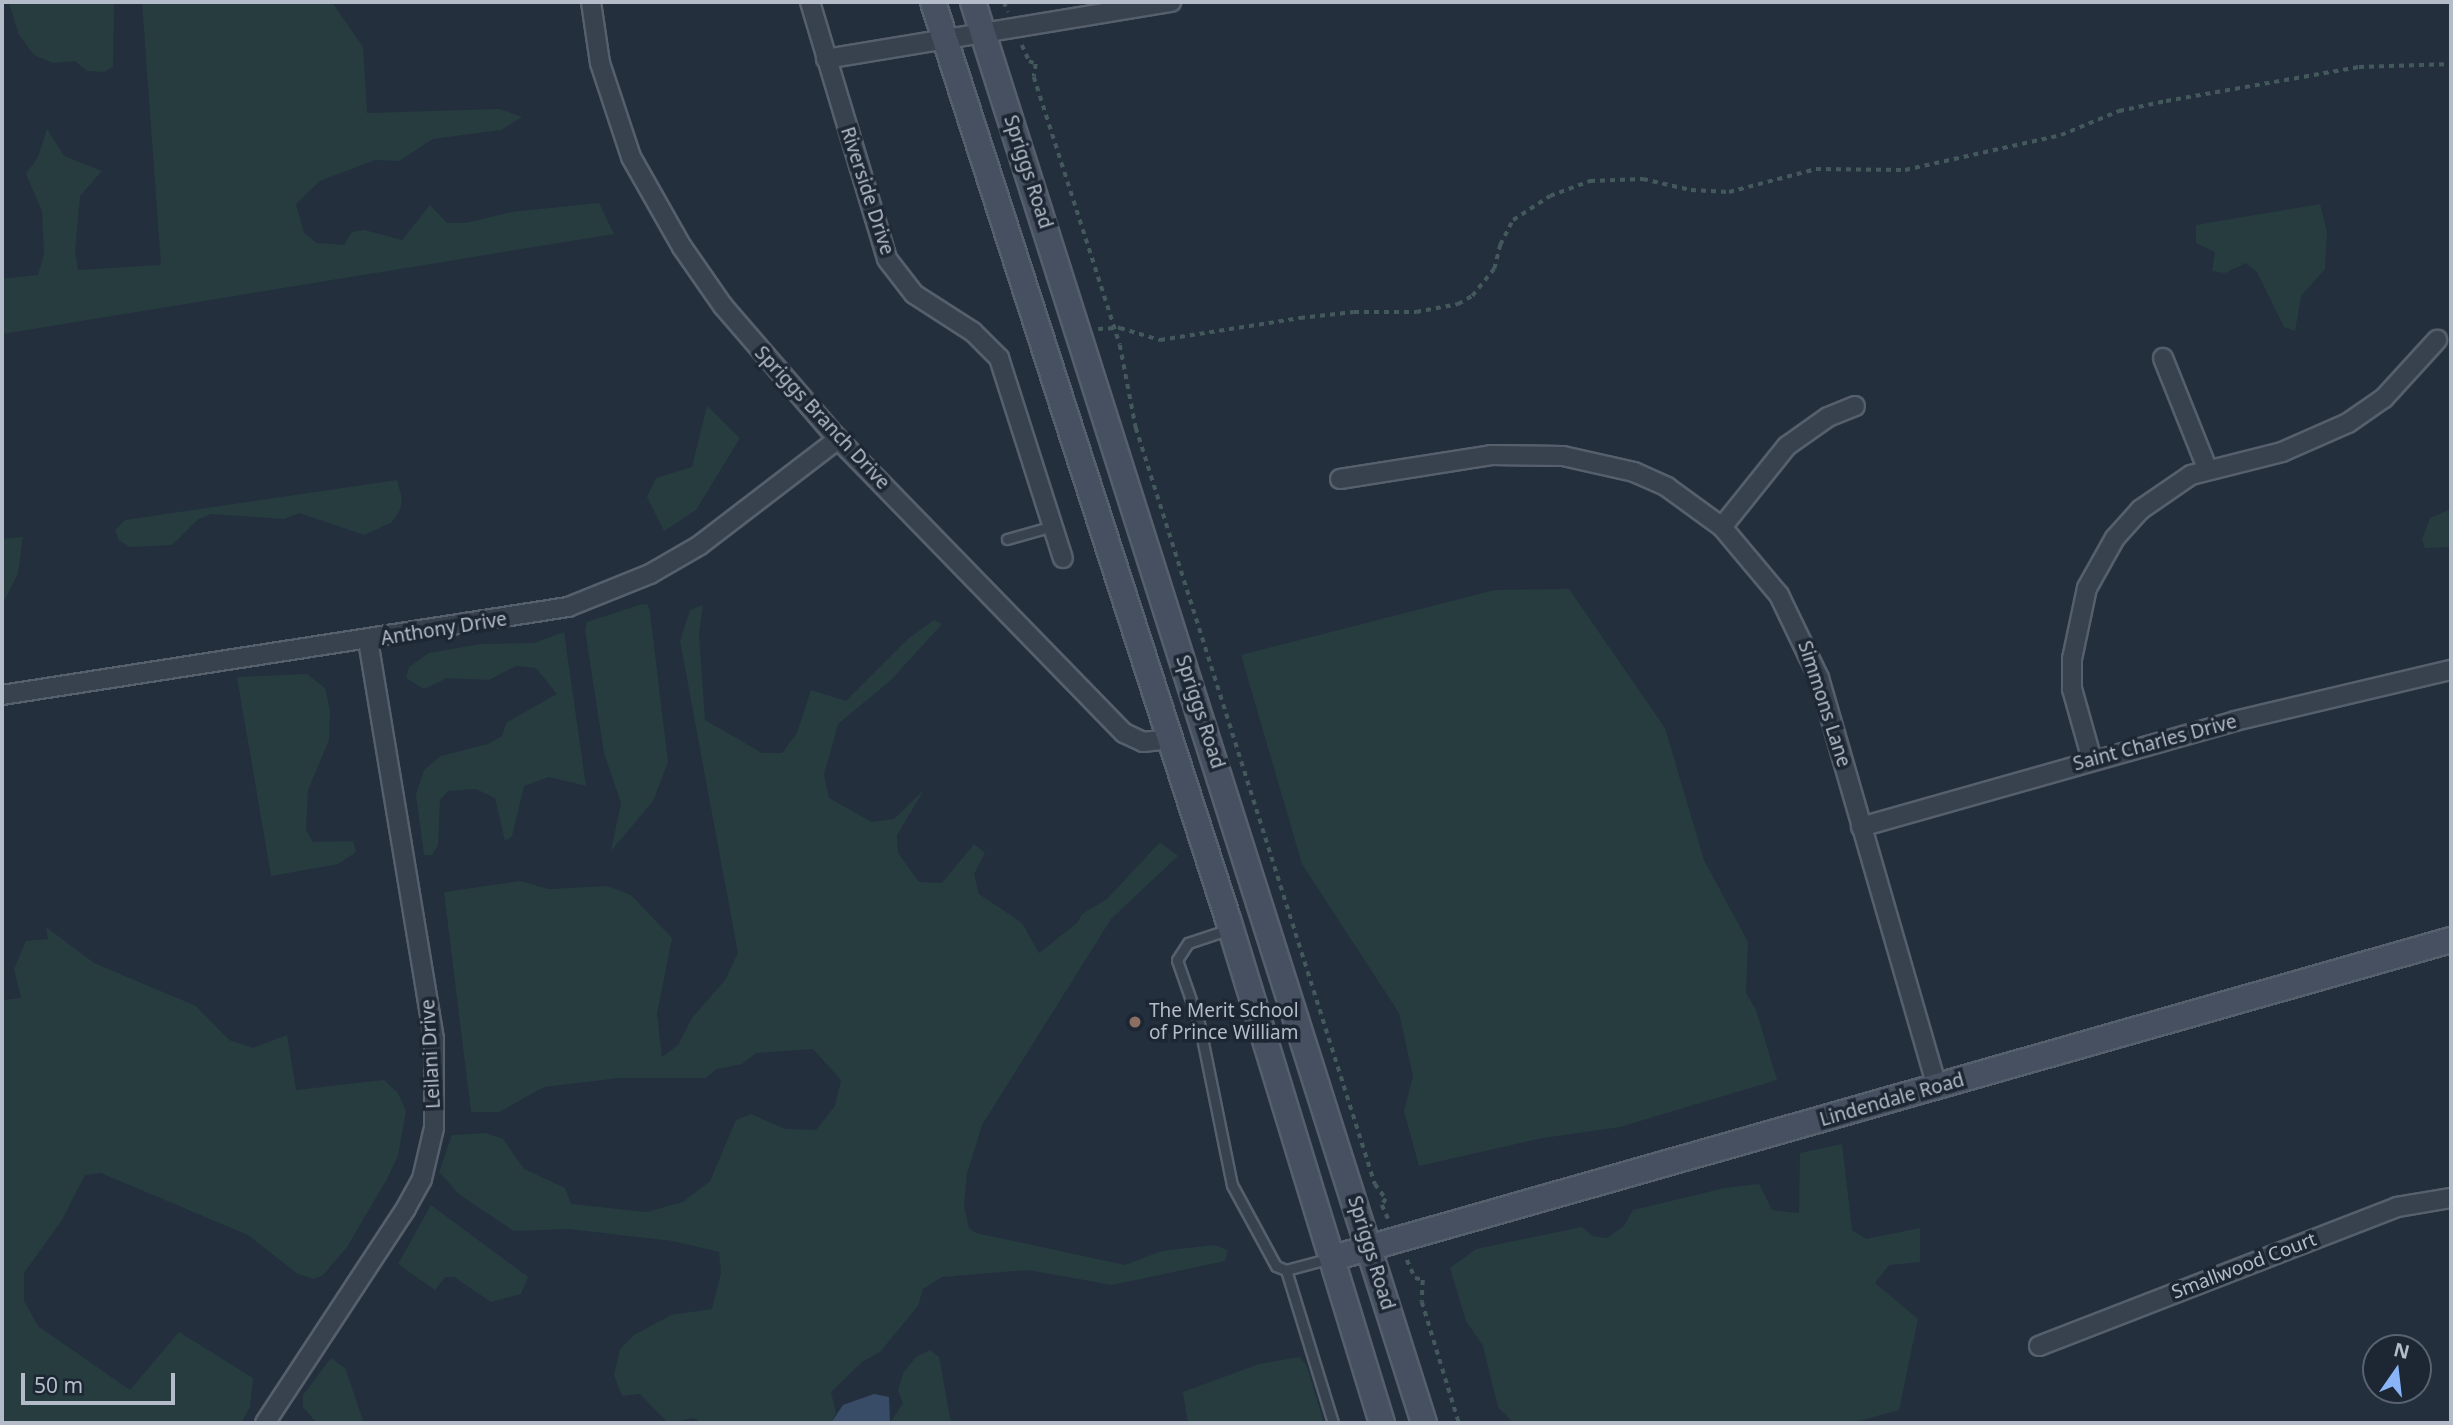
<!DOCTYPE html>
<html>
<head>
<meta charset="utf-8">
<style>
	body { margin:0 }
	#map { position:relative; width:2453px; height:1425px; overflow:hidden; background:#242f3e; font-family:"Noto Sans",sans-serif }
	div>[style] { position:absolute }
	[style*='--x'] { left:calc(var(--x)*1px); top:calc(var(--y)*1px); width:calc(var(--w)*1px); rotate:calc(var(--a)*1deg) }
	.green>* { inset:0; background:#263c3f }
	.water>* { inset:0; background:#394c67 }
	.path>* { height:3.5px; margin-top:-1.75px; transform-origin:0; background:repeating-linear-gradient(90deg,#44595c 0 5px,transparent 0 10px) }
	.roads { filter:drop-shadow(2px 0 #565f6c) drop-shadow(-2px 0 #565f6c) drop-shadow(0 2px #565f6c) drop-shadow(0 -2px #565f6c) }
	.lane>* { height:9px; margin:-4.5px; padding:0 4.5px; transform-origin:4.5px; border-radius:4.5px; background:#38414e }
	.street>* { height:18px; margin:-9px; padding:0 9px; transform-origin:9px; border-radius:9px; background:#38414e }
	.secondary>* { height:24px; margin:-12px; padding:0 12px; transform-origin:12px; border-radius:12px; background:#465061 }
	.dots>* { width:19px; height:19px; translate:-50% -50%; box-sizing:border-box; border:4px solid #1d2633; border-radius:50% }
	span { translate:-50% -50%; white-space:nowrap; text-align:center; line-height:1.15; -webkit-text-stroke:7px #1d2633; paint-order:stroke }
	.street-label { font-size:19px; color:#b4bcc9 }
	.poi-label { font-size:19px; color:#b4bcc9 }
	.left { translate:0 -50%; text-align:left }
	.frame { position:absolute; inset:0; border:4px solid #b4bcc9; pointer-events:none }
	.north { position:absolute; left:2362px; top:1334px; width:70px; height:70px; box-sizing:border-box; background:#1d2633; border:2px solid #59626f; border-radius:50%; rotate:14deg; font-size:19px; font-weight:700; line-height:28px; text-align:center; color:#b4bcc9 }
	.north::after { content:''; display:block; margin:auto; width:24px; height:32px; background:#8ab4f8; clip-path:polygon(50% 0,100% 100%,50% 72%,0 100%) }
	.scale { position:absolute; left:21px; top:1373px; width:154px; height:32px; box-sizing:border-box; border:4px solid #b4bcc9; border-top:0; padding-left:9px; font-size:21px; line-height:24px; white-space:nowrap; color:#b4bcc9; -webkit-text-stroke:5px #1d2633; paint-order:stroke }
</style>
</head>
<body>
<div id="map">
	<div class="green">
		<div style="clip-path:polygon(114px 2px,113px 67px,104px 72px,87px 71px,75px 61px,53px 63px,34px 55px,19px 35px,9px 3px)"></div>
		<div style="clip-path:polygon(142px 2px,332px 2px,363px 47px,367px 113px,499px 109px,522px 117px,501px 130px,433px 139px,399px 161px,375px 160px,320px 181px,296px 204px,304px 233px,317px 243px,344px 245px,352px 232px,364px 230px,402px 240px,430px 205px,447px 223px,466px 223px,511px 212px,599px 203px,614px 234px,2px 334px,2px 279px,38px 275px,44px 254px,42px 211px,26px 174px,38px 157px,47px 129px,64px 156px,102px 171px,80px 196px,75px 251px,78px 270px,161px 265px)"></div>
		<div style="clip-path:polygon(2320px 204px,2327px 232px,2325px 269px,2301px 296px,2295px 331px,2284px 327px,2257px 272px,2246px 263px,2225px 273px,2212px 271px,2215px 252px,2196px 243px,2196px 225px)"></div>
		<div style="clip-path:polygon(707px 406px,740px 438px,696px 510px,664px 531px,647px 497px,656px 478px,692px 467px)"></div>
		<div style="clip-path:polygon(397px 480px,402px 499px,400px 510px,392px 522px,364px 535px,299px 513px,284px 519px,211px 514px,197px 520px,172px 545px,130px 547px,119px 540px,115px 530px,125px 520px)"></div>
		<div style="clip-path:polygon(2451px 509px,2451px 547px,2425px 548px,2422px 539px,2430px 518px)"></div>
		<div style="clip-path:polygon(23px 537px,18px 573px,2px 605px,2px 539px)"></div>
		<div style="clip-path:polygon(1569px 589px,1665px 728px,1704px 860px,1748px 942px,1746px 993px,1756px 1010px,1777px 1080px,1620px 1127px,1543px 1138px,1419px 1166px,1404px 1111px,1413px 1076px,1399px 1013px,1302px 864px,1241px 655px,1495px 590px)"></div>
		<div style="clip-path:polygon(642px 604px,648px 605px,650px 613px,668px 762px,653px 801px,611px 851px,621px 803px,604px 753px,585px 630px,587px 622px)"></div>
		<div style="clip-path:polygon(703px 605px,699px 635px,705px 720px,762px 753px,782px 753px,797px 733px,811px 690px,846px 701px,909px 638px,934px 620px,942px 624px,890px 681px,838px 724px,824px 775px,829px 798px,872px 822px,894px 819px,924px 790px,897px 835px,898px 853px,919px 882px,942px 883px,974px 844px,985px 853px,974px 874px,979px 894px,1022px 923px,1039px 953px,1077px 923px,1082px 914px,1107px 899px,1160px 842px,1178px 856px,1111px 919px,982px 1125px,967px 1174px,964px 1205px,969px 1228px,976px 1233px,1125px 1265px,1162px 1251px,1214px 1245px,1228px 1250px,1225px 1261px,1112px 1285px,1028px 1270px,942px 1277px,923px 1289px,918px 1306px,880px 1352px,862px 1362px,831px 1392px,836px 1413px,831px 1423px,703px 1423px,693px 1418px,668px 1423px,640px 1394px,622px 1396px,614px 1375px,620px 1349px,634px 1335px,671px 1315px,712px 1309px,721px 1273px,719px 1252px,673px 1241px,568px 1229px,514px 1231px,460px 1195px,439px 1172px,452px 1135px,485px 1133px,503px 1139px,524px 1169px,565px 1188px,571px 1204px,647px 1212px,683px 1202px,710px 1181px,736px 1120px,751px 1114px,785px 1129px,816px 1130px,835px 1106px,841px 1080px,813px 1049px,756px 1053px,742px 1064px,717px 1069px,706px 1078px,619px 1078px,544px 1087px,499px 1112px,471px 1112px,444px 892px,520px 881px,549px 889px,608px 886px,631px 895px,672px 938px,657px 1014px,662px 1057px,678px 1045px,692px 1018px,725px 980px,738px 953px,680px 641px,690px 610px)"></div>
		<div style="clip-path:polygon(564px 632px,586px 786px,549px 777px,524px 786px,512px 836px,505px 841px,495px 798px,476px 789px,448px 791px,440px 800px,438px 845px,432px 855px,424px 855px,416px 794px,424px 770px,441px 756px,488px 744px,502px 736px,506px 723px,557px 694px,536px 668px,516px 666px,489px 680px,447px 678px,424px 689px,406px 678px,409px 667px,429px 653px,481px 644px,534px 643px)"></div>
		<div style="clip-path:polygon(307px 674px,325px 688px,330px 710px,329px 740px,308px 790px,306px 830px,313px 842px,353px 841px,356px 852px,338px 864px,271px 876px,237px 677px)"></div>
		<div style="clip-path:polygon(46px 927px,94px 963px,196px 1006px,229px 1040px,253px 1048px,287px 1035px,296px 1090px,384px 1080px,398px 1093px,406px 1111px,398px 1156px,387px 1179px,347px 1247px,323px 1275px,314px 1279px,298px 1274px,248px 1235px,101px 1173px,85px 1175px,62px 1220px,24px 1273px,24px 1301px,38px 1326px,130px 1390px,179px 1332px,253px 1378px,250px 1407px,241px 1423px,2px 1423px,2px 1000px,21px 998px,14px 969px,26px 941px,48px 939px)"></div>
		<div style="clip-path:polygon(1842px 1144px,1852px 1230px,1866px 1239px,1920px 1228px,1920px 1262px,1889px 1265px,1875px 1283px,1918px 1319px,1899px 1410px,1852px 1423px,1514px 1423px,1498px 1407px,1483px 1346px,1466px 1321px,1450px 1268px,1476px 1249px,1582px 1227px,1592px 1236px,1607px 1238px,1624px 1226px,1633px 1210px,1725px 1188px,1759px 1184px,1772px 1210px,1799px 1213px,1800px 1153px)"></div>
		<div style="clip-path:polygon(431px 1205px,528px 1277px,521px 1294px,491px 1302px,454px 1277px,445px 1277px,435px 1290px,398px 1264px)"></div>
		<div style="clip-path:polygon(930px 1350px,939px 1357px,951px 1423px,890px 1423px,903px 1403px,898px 1390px,903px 1373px,916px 1357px)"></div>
		<div style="clip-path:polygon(1299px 1357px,1306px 1364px,1324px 1423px,1188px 1423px,1183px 1392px,1259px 1364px)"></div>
		<div style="clip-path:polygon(331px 1358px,345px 1368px,364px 1423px,317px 1423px,303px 1407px,303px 1395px)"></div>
	</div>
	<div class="water">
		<div style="clip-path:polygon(874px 1394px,889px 1397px,890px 1423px,831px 1423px,843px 1405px)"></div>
	</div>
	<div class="path">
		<div style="--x:1004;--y:2;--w:11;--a:68"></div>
		<div style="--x:1022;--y:45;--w:17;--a:66"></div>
		<div style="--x:1029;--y:61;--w:8;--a:23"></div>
		<div style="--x:1036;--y:64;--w:13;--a:99"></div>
		<div style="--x:1034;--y:77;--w:281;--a:72.2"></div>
		<div style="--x:1120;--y:345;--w:85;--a:79.1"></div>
		<div style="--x:1136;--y:428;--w:793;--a:72.46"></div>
		<div style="--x:1375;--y:1184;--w:19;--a:54"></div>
		<div style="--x:1386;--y:1199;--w:7;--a:124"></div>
		<div style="--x:1382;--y:1205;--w:17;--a:66"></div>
		<div style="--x:1098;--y:329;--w:22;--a:-3"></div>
		<div style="--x:1120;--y:328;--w:42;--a:16.7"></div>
		<div style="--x:1160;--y:340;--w:142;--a:-8.9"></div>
		<div style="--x:1300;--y:318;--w:54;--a:-6.3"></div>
		<div style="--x:1354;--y:312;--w:62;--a:0"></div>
		<div style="--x:1416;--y:312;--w:43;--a:-10.8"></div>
		<div style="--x:1458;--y:304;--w:16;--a:-30"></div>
		<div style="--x:1472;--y:296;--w:35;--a:-51"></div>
		<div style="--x:1494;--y:269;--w:25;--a:-76"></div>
		<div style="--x:1500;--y:245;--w:28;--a:-63"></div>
		<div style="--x:1513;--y:220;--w:44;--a:-33"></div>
		<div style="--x:1550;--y:196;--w:43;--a:-20.6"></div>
		<div style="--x:1590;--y:181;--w:53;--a:-2.2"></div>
		<div style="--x:1643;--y:179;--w:49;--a:12.9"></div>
		<div style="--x:1691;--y:190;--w:38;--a:3"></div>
		<div style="--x:1729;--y:192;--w:90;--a:-14.8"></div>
		<div style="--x:1816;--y:169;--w:89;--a:0.6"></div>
		<div style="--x:1905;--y:170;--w:160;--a:-12.6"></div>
		<div style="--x:2061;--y:135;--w:63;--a:-22.5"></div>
		<div style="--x:2119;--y:111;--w:48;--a:-12"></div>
		<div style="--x:2166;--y:101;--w:196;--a:-10"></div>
		<div style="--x:2359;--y:67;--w:92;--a:-1.9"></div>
		<div style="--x:1407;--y:1260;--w:20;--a:66"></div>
		<div style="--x:1415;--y:1278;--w:8;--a:14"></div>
		<div style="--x:1423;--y:1280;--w:22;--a:93"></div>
		<div style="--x:1422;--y:1302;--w:127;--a:73"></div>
	</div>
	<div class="roads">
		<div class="lane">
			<div style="--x:1007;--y:539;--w:48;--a:-15.8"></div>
			<div style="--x:1230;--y:929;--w:44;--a:161.6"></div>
			<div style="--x:1188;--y:943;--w:20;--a:123"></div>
			<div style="--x:1177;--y:960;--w:67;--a:70.8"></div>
			<div style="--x:1199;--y:1023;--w:165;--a:78.5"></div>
			<div style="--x:1232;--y:1185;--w:92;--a:61.5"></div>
			<div style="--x:1276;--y:1266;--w:11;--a:22"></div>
			<div style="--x:1331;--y:1258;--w:47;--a:165.1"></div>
			<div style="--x:1286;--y:1270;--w:160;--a:72.9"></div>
		</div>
		<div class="street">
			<div style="--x:591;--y:2;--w:62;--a:81.6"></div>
			<div style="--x:600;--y:63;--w:99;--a:71.7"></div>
			<div style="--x:631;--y:157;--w:103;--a:60.5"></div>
			<div style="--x:682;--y:247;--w:72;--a:55.2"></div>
			<div style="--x:723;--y:306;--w:173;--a:49.2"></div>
			<div style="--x:836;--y:437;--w:413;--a:45.8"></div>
			<div style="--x:1124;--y:733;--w:21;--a:25"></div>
			<div style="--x:1143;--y:742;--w:28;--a:-6"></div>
			<div style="--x:810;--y:2;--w:268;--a:73.3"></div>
			<div style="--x:887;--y:259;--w:44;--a:52.4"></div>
			<div style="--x:914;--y:294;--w:70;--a:32.8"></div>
			<div style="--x:973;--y:332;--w:37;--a:45"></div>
			<div style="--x:999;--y:358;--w:210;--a:72.3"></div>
			<div style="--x:826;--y:59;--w:350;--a:-9.4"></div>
			<div style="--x:2163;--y:358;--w:118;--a:68.2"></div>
			<div style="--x:1340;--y:479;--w:153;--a:-9"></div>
			<div style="--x:1491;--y:455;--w:72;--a:0.8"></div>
			<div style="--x:1563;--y:456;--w:73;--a:12.7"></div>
			<div style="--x:1634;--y:472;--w:36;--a:24"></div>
			<div style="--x:1667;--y:487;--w:68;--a:36"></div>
			<div style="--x:1722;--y:527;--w:89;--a:50"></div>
			<div style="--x:1779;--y:595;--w:92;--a:64.3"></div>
			<div style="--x:1819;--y:678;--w:427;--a:73.9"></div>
			<div style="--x:1722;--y:527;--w:104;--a:-51.3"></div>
			<div style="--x:1787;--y:446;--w:50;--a:-35.3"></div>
			<div style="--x:1828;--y:417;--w:29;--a:-22"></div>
			<div style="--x:2;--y:695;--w:573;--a:-8.84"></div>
			<div style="--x:568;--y:607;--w:88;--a:-21.9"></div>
			<div style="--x:650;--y:574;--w:58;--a:-30.1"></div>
			<div style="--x:700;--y:545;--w:174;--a:-37.5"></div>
			<div style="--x:2092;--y:760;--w:74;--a:-105.7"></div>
			<div style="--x:2072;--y:689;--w:30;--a:-90"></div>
			<div style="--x:2072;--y:659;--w:73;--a:-78.1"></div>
			<div style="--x:2087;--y:588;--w:57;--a:-60.8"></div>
			<div style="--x:2115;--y:538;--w:38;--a:-48"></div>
			<div style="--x:2140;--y:510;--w:62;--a:-34.5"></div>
			<div style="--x:2191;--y:475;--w:94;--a:-14.2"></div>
			<div style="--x:2282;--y:452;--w:72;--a:-23.7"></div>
			<div style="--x:2348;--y:423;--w:44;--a:-34.8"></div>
			<div style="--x:2384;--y:398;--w:79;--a:-47.6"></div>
			<div style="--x:1861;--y:827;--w:389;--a:-15.8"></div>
			<div style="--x:2235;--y:721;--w:222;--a:-13.3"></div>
			<div style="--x:2039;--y:1346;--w:384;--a:-21.2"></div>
			<div style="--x:2397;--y:1207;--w:55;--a:-9.5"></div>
			<div style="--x:265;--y:1423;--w:257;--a:-56.7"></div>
			<div style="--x:406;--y:1208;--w:33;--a:-61"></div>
			<div style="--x:422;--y:1179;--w:52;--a:-76.8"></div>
			<div style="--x:434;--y:1128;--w:89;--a:-90"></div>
			<div style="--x:434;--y:1039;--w:403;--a:-99.4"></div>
		</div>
		<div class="secondary">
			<div style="--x:933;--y:2;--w:963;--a:72.17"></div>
			<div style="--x:1228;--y:919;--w:527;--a:73.01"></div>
			<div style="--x:973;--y:2;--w:1491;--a:72.39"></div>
			<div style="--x:1333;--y:1258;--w:1162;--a:-15.88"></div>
		</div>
	</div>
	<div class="dots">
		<div style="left:1135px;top:1022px;background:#8d6e63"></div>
	</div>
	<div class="street-label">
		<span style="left:1028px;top:172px;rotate:72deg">Spriggs Road</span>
		<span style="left:867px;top:191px;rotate:72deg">Riverside Drive</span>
		<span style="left:822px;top:418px;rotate:47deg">Spriggs Branch Drive</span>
		<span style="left:444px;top:629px;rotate:-9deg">Anthony Drive</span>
		<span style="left:1824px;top:704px;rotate:72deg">Simmons Lane</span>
		<span style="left:1200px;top:712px;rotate:72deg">Spriggs Road</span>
		<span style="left:2155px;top:743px;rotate:-15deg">Saint Charles Drive</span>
		<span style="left:431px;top:1054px;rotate:-93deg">Leilani Drive</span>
		<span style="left:1892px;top:1100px;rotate:-16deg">Lindendale Road</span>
		<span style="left:1371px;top:1253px;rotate:73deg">Spriggs Road</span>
		<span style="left:2244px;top:1266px;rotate:-21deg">Smallwood Court</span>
	</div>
	<div class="poi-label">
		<span class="left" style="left:1149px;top:1022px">The Merit School<br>of Prince William</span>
	</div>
	<div class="frame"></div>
	<div class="north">N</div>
	<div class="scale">50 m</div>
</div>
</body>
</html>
